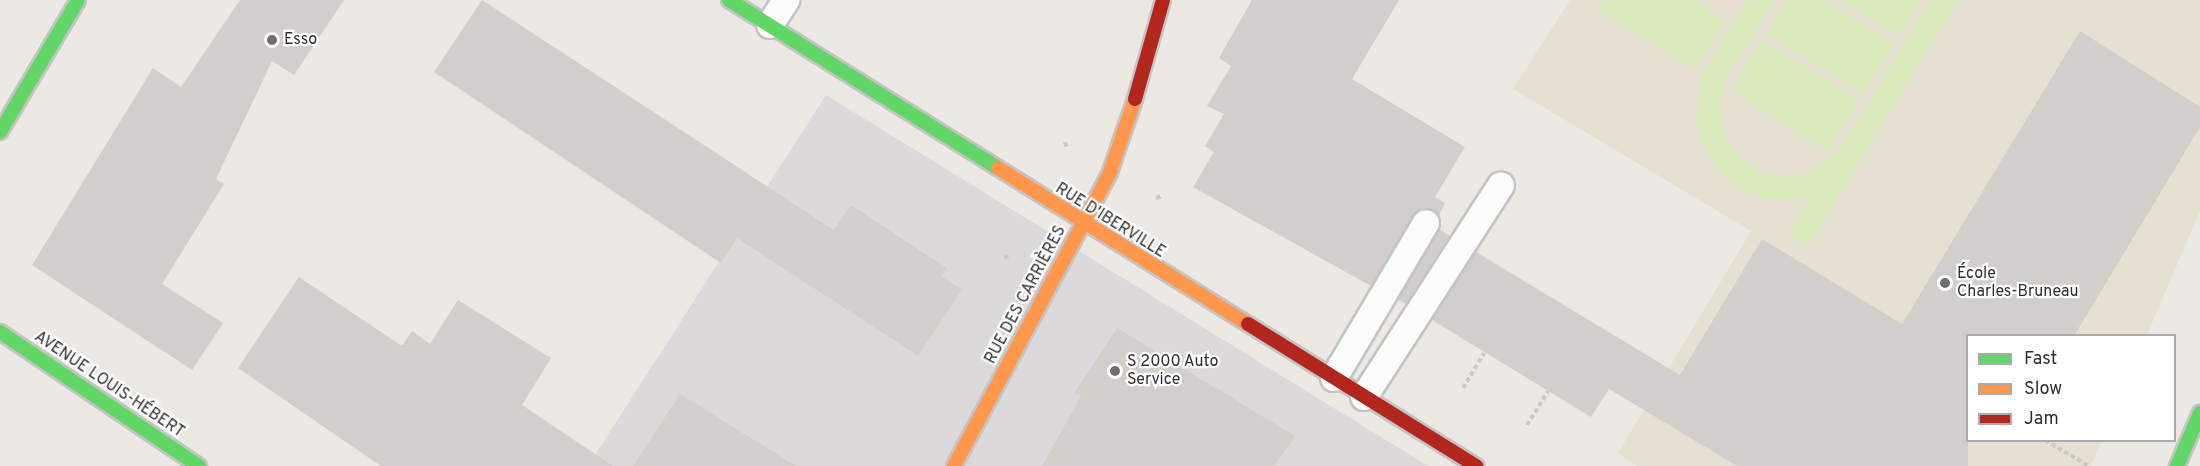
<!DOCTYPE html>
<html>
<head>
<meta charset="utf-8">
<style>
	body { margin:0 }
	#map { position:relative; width:2200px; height:466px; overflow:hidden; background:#ece8e4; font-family:Overpass,sans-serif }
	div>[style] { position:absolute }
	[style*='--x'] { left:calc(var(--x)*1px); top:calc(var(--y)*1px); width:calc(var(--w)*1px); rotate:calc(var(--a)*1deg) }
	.industrial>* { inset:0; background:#dcd9db }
	.education>* { inset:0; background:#e6e0d3 }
	.pitch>* { inset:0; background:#d9eabb; transform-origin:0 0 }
	.building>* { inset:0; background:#d1cecb }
	.path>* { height:4px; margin-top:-2px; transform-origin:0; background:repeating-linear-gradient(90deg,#c9c9c8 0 4.5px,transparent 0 7.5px) }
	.roads { filter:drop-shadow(2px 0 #c5c4c5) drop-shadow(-2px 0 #c5c4c5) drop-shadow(0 2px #c5c4c5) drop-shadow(0 -2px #c5c4c5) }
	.lane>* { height:26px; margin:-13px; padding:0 13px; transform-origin:13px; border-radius:13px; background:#fcfcfb }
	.fast>* { height:14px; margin:-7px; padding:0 7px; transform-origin:7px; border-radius:7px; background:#63d668 }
	.slow>* { height:14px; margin:-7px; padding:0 7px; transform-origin:7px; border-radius:7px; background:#ff974d }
	.jam>* { height:14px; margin:-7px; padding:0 7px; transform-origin:7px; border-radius:7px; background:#b3261e }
	.dots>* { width:16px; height:16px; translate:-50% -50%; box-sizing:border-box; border:3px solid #fff; border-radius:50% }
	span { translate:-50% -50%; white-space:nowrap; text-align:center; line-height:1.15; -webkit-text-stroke:4.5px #fff; paint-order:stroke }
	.poi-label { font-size:16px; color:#2e2e2e }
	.left { translate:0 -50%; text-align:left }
	.street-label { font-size:16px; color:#2e2e2e }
	.legend { position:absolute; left:1966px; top:334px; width:210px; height:108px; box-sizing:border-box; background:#fff; border:2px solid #ababab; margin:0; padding:8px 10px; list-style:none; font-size:18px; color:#2e2e2e }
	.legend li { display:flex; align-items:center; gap:12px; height:30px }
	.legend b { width:30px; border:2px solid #ababab }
</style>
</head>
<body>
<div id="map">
	<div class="industrial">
		<div style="clip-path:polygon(826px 95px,1428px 466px,588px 466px)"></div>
	</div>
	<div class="education">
		<div style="clip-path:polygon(1570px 0,2200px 0,2200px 211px,2147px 335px,1968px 336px,1968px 440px,2102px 441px,2091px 466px,1637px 466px,1618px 453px,1751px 231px,1513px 89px)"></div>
	</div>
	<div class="pitch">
		<div style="clip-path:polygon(1603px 0,1693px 0,1725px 20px,1695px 69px,1597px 10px)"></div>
		<div style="clip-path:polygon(1747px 0,1774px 0,1724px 82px,1720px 100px,1722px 128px,1729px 145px,1746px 163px,1760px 172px,1791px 177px,1816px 169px,1838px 152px,1931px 0,1958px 0,1808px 246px,1789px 235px,1811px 195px,1796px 200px,1771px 199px,1747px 192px,1727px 178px,1709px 157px,1700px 136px,1696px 115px,1703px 74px)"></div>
		<div style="clip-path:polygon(1787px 0,1821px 0,1894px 44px,1863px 93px,1766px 34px)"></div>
		<div style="clip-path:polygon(1841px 0,1919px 0,1898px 35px)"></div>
		<div style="left:1762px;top:40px;width:114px;height:59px;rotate:32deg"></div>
	</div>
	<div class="building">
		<div style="clip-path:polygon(240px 0,344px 0,294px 75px,272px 61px,216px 179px,224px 184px,162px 284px,223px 323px,192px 370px,32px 265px,153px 68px,181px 87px)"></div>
		<div style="clip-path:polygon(482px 0,834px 230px,851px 205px,947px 268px,941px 276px,962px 290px,918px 356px,737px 238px,721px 263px,434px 72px)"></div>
		<div style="clip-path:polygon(1252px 0,1399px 0,1352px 79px,1465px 147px,1435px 197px,1445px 203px,1439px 215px,1426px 208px,1413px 215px,1371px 286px,1193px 187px,1214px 152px,1205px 146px,1224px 114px,1207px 106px,1231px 66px,1219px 58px)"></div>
		<div style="clip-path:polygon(2080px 31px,2200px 107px,2200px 127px,2074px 336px,1968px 336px,1968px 466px,1737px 466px,1609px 389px,1591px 417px,1432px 320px,1476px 252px,1680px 375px,1762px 239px,1902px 324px)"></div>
		<div style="clip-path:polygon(1439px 229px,1450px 236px,1406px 304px,1398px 300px)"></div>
		<div style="clip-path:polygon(299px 277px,402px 346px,412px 331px,430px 344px,458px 300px,551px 358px,522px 405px,613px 466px,381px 466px,238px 368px)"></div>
		<div style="clip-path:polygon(1117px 328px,1295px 436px,1274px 466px,1042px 466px,1081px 396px,1074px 393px)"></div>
		<div style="clip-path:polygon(680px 394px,796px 466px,633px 466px)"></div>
	</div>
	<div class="path">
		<div style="--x:1065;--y:142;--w:6;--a:72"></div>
		<div style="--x:1156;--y:198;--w:7;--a:-16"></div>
		<div style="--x:1004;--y:257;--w:6;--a:-9"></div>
		<div style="--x:1463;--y:388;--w:41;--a:-59"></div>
		<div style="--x:1527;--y:425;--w:40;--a:-58"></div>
		<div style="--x:2045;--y:440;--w:51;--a:30.6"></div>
	</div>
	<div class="roads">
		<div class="lane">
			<div style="--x:770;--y:25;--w:30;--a:-57"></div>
			<div style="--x:1334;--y:378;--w:180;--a:-59.3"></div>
			<div style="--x:1364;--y:397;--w:252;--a:-57.1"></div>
		</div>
		<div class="fast">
			<div style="--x:729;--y:0;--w:317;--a:32"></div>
			<div style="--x:0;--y:132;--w:153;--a:-59.4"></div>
			<div style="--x:0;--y:332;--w:240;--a:34"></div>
			<div style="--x:2177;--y:466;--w:58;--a:-66.5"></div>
		</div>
		<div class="slow">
			<div style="--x:998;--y:168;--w:295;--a:32"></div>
			<div style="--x:954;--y:466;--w:333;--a:-62"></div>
			<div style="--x:1110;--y:172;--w:77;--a:-71.1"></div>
		</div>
		<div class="jam">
			<div style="--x:1135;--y:99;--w:103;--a:-74.2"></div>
			<div style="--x:1248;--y:324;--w:269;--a:31.9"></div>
		</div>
	</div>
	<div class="dots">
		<div style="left:272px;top:40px;background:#706f6e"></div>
		<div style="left:1945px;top:283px;background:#706f6e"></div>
		<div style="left:1115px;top:371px;background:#706f6e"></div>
	</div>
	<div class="poi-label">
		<span class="left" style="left:284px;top:40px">Esso</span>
		<span class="left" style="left:1957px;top:283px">École<br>Charles-Bruneau</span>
		<span class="left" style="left:1127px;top:371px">S 2000 Auto<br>Service</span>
	</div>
	<div class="street-label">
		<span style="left:1110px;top:221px;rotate:32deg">RUE D'IBERVILLE</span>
		<span style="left:1026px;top:295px;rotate:-62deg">RUE DES CARRIÈRES</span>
		<span style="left:109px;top:385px;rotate:34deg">AVENUE LOUIS-HÉBERT</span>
	</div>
	<ul class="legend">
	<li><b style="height:8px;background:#63d668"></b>Fast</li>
	<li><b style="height:8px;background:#ff974d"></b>Slow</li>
	<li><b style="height:8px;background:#b3261e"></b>Jam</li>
	</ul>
</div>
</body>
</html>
